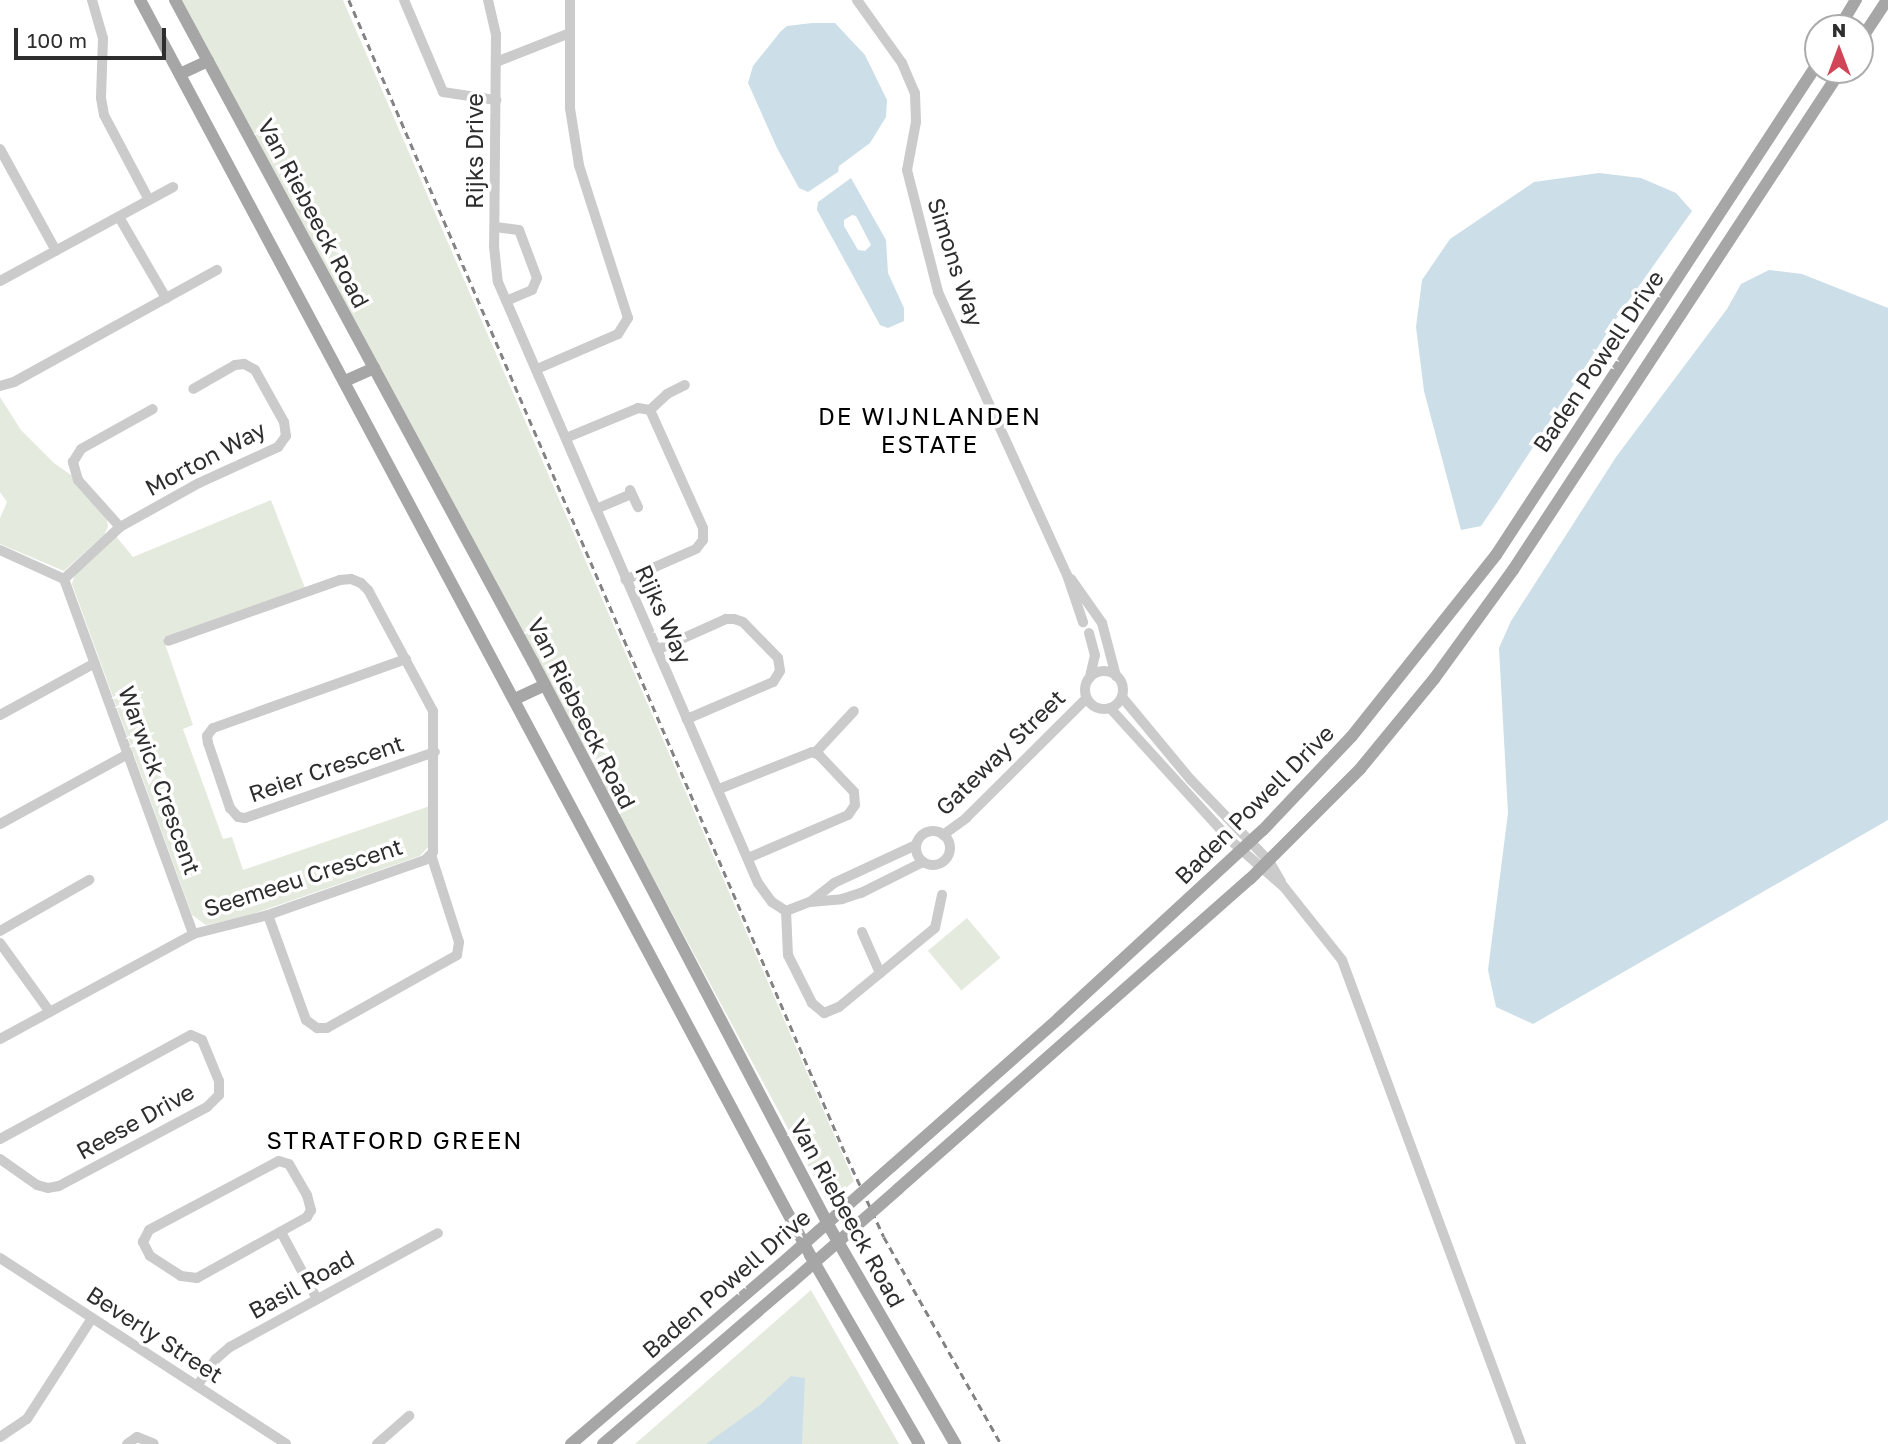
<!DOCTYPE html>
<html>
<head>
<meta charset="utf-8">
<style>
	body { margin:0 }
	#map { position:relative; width:1888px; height:1444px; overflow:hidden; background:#fff; font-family:"Golos Text",sans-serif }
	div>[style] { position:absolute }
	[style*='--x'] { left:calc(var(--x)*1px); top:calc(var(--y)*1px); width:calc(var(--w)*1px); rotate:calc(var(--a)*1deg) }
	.green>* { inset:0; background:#e5eade; transform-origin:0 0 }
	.water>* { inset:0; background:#ccdee7 }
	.minor>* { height:10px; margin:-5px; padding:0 5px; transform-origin:5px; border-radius:5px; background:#cbcbcb }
	.minor>.ring { margin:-5px; padding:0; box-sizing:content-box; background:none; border:10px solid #cbcbcb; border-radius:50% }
	.major>* { height:12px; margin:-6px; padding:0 6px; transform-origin:6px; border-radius:6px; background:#a6a6a6 }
	.rail>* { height:2.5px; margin-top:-1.25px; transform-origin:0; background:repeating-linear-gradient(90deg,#838383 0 7px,transparent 0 12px) }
	.major-bridge>* { height:12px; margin:-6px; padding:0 6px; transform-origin:6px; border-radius:6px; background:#a6a6a6 }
	span { translate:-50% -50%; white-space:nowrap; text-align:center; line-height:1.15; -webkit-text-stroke:7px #fff; paint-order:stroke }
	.street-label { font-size:23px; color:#2e2e2e }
	.neighbourhood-label { font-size:24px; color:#000; letter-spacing:2px }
	.north { position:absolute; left:1804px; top:14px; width:70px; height:70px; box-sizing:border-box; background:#fff; border:2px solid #ababab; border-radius:50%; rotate:0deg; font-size:19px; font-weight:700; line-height:28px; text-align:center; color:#2e2e2e }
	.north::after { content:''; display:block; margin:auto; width:24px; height:32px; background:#d04658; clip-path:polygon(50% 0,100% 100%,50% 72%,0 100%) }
	.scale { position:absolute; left:14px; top:28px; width:152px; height:32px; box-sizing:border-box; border:4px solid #2e2e2e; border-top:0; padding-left:9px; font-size:21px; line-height:24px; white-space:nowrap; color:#2e2e2e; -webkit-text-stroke:5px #fff; paint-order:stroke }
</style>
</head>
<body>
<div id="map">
	<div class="green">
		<div style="clip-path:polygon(181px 0,343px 0,854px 1181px,828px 1203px)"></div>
		<div style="clip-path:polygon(0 397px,21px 430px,54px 463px,71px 475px,107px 518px,108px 527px,104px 535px,64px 571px,0 544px,0 518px,7px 502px,0 492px)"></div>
		<div style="clip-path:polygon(271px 500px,305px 588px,163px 638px,193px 725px,183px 729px,223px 839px,232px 837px,243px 870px,430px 806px,429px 846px,420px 856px,247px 916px,206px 925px,192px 915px,72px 584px,75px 573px,115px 535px,133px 557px)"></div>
		<div style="left:967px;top:918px;width:52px;height:51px;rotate:50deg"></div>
		<div style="clip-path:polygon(811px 1290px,899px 1444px,635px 1444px)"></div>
	</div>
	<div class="water">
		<div style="clip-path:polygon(812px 23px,835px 23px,848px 37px,865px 55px,887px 100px,886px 117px,870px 143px,839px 166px,838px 172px,808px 192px,799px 188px,777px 148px,748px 83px,753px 66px,781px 31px,787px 26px)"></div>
		<div style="clip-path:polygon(1599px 173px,1641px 178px,1676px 193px,1692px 211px,1620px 313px,1498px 501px,1481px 526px,1461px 530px,1424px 391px,1416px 327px,1422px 280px,1450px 239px,1534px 182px)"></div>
		<div style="clip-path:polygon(evenodd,851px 178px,886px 240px,888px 273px,904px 308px,904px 321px,888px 328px,880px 325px,817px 210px,818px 202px,851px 178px,852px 215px,856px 216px,871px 245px,865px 251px,858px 250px,844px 226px,844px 220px,852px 215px)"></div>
		<div style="clip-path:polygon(1769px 270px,1802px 274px,1888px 308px,1888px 820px,1533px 1024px,1496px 1007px,1488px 970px,1508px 813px,1499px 648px,1511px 621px,1616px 457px,1727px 309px,1741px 284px)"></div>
		<div style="clip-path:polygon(791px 1376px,805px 1378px,802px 1444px,706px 1444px,760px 1405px)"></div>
	</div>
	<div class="minor">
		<div style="--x:92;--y:0;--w:40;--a:74"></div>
		<div style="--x:103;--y:38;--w:60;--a:91.9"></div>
		<div style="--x:101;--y:98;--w:17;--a:80"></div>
		<div style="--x:104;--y:115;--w:96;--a:62.1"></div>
		<div style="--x:404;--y:0;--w:100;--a:67"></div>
		<div style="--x:443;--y:92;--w:54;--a:8.6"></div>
		<div style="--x:488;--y:0;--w:35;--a:77"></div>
		<div style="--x:496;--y:34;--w:212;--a:90.5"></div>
		<div style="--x:494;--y:246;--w:36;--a:84"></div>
		<div style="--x:498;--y:282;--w:655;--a:66.61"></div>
		<div style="--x:758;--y:883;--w:24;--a:54"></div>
		<div style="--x:772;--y:902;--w:17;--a:33"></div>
		<div style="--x:857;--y:0;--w:77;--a:54.5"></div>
		<div style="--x:902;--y:63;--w:33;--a:67"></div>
		<div style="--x:915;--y:93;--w:29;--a:88"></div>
		<div style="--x:916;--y:122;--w:49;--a:100.6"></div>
		<div style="--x:907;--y:170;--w:126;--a:75.7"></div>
		<div style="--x:938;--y:292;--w:311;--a:65.5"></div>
		<div style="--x:1067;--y:575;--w:50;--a:71.2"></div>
		<div style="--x:496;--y:62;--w:79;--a:-21.4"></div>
		<div style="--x:0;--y:149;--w:116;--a:61.2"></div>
		<div style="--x:119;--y:217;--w:94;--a:59.9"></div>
		<div style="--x:495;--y:227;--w:24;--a:7"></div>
		<div style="--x:519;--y:230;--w:51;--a:69.4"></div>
		<div style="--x:537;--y:278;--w:13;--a:113"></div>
		<div style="--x:532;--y:290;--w:28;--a:157"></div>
		<div style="--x:0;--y:281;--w:197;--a:-28.5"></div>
		<div style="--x:537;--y:369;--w:88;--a:-23.4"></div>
		<div style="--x:618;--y:334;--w:19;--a:-58"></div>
		<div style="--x:628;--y:318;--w:161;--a:-107.8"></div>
		<div style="--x:579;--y:165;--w:58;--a:-99"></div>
		<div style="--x:570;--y:108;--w:108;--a:-90"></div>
		<div style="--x:0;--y:386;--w:15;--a:-16"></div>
		<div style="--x:14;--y:382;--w:232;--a:-28.9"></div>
		<div style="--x:650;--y:410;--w:23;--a:-43"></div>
		<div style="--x:667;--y:394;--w:20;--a:-27"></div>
		<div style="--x:566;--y:438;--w:78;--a:-22.6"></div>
		<div style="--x:638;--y:408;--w:12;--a:9"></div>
		<div style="--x:650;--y:410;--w:129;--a:65.8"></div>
		<div style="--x:703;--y:528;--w:12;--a:90"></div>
		<div style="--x:703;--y:540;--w:11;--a:128"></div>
		<div style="--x:696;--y:549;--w:77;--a:156.4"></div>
		<div style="--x:630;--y:490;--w:19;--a:65"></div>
		<div style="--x:596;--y:509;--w:38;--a:-23"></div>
		<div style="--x:120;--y:527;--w:63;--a:-131.8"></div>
		<div style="--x:78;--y:480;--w:19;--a:-106"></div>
		<div style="--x:73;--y:462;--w:15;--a:-58"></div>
		<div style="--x:81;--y:449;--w:82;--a:-29.1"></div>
		<div style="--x:0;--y:550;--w:70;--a:24.4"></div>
		<div style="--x:64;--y:579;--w:378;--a:70"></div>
		<div style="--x:64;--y:579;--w:76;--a:-42.9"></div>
		<div style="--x:120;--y:527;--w:90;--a:-29.1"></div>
		<div style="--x:199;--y:483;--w:87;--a:-24.5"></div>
		<div style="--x:278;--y:447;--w:14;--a:-54"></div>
		<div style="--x:286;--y:436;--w:14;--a:-98"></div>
		<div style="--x:284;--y:422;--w:60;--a:-119.1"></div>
		<div style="--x:255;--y:370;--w:13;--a:-151"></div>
		<div style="--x:244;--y:364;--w:9;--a:174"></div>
		<div style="--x:235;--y:365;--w:48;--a:150.3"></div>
		<div style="--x:1071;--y:579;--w:54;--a:54.8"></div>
		<div style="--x:1102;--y:623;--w:55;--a:75.2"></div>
		<div style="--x:1089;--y:633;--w:23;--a:75"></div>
		<div style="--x:1095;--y:655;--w:23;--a:103"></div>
		<div style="--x:657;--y:650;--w:76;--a:-24.2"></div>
		<div style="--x:726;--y:619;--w:8;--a:0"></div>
		<div style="--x:734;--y:619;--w:9;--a:18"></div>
		<div style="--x:743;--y:622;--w:50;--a:45.8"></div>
		<div style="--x:778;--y:658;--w:13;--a:81"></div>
		<div style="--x:780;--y:671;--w:13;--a:122"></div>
		<div style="--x:773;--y:682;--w:94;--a:156.7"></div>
		<div style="--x:406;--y:659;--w:205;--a:160.3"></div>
		<div style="--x:213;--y:728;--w:10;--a:127"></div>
		<div style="--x:207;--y:736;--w:7;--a:82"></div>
		<div style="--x:208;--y:743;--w:69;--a:71.3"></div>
		<div style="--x:230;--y:808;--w:12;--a:48"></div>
		<div style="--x:238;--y:817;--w:7;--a:8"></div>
		<div style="--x:245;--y:818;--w:201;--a:-19.2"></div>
		<div class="ring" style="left:1085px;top:671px;width:28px;height:28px"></div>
		<div style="--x:1122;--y:697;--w:108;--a:50.3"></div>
		<div style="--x:1191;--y:780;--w:112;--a:46.1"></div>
		<div style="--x:1269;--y:861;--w:24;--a:60"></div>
		<div style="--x:1110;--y:708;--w:177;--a:47.7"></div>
		<div style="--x:1229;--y:839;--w:73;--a:41.1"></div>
		<div style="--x:1284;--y:887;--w:93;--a:51.5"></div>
		<div style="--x:1342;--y:960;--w:516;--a:69.7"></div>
		<div style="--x:0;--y:715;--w:108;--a:-28.7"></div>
		<div style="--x:815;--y:753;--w:57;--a:-47.1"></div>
		<div style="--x:719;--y:789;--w:100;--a:-21.7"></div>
		<div style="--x:812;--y:752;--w:8;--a:23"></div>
		<div style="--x:819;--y:755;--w:51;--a:46.6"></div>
		<div style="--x:854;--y:792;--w:13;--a:86"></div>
		<div style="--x:855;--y:805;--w:12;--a:125"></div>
		<div style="--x:848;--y:815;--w:109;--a:156.7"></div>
		<div style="--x:0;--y:824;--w:146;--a:-28.7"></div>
		<div class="ring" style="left:916px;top:831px;width:24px;height:24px"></div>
		<div style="--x:943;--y:835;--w:29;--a:-36"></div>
		<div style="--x:966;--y:818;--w:169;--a:-44.8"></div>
		<div style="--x:810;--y:902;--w:31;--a:-38"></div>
		<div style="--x:834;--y:883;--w:90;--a:-24.9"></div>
		<div style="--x:786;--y:911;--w:44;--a:87.4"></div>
		<div style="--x:788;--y:955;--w:54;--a:63.4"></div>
		<div style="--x:812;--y:1003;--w:16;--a:40"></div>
		<div style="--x:824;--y:1013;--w:16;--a:-22"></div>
		<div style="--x:839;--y:1007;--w:124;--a:-39.5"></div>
		<div style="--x:935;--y:928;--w:34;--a:-78"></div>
		<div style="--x:786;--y:911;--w:26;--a:-21"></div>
		<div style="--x:810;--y:902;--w:32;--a:-5"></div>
		<div style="--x:842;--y:899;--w:20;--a:-18"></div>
		<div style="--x:861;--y:893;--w:69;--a:-26.6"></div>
		<div style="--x:268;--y:915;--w:112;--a:70.1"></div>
		<div style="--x:306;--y:1020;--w:14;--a:36"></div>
		<div style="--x:317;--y:1028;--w:10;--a:0"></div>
		<div style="--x:327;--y:1028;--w:149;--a:-29.3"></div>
		<div style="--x:457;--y:955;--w:13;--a:-81"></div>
		<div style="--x:459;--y:942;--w:91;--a:-107.8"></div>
		<div style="--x:0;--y:931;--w:103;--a:-29.8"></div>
		<div style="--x:862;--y:932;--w:45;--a:66.3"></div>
		<div style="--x:0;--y:943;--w:85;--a:54.1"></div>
		<div style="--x:0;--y:1039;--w:220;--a:-28.5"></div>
		<div style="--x:193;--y:934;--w:77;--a:-14.2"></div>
		<div style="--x:268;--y:915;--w:166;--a:-19.3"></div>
		<div style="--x:425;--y:860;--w:11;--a:-45"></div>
		<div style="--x:433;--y:852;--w:141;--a:-90"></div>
		<div style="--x:433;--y:711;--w:137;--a:-118.2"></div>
		<div style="--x:368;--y:590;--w:10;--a:-135"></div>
		<div style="--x:361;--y:583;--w:11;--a:-158"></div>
		<div style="--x:351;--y:579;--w:11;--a:175"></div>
		<div style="--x:340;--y:580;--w:182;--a:160.5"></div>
		<div style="--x:0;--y:1139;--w:217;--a:-28.6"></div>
		<div style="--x:191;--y:1035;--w:12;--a:24"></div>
		<div style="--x:202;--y:1040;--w:44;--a:67.5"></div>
		<div style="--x:219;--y:1081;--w:14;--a:90"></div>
		<div style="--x:219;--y:1095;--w:17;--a:135"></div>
		<div style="--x:207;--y:1107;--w:168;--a:151.9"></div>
		<div style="--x:59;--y:1186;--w:11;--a:170"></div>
		<div style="--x:48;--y:1188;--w:11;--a:-165"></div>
		<div style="--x:37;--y:1185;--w:45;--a:-144.9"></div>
		<div style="--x:279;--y:1161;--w:10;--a:17"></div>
		<div style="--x:289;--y:1164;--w:36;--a:60"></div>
		<div style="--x:307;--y:1195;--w:16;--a:75"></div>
		<div style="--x:311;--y:1210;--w:8;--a:120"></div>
		<div style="--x:307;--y:1217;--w:126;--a:151"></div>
		<div style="--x:197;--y:1278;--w:16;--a:-173"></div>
		<div style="--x:181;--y:1276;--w:37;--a:-147"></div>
		<div style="--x:150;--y:1256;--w:16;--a:-117"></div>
		<div style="--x:143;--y:1242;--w:13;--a:-63"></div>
		<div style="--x:149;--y:1230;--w:147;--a:-28"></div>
		<div style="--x:281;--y:1232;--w:76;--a:61.8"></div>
		<div style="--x:0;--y:1258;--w:341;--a:33"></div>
		<div style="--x:197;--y:1386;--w:33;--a:-55"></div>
		<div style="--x:216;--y:1359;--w:18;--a:-41"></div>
		<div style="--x:230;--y:1347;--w:237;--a:-28.7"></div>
		<div style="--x:0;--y:1437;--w:32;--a:-34"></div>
		<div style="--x:27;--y:1419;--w:120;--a:-57.2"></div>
		<div style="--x:127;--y:1444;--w:12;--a:-35"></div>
		<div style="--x:137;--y:1437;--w:18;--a:22"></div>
		<div style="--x:377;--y:1444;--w:43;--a:-41.2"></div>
	</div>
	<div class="major">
		<div style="--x:140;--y:0;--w:1423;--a:61.9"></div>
		<div style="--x:810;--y:1255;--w:218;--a:60"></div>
		<div style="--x:175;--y:0;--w:753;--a:61.6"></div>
		<div style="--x:533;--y:662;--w:639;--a:62.31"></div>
		<div style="--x:830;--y:1228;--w:250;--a:59.9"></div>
		<div style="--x:1839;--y:28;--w:33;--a:-59"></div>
		<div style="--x:1860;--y:41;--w:49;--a:-56.6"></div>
		<div style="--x:180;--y:74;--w:31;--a:-25"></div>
		<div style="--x:345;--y:381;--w:32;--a:-24"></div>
		<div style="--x:515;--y:699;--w:33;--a:-25"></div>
		<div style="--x:892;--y:1166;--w:223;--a:-41.5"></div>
		<div style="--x:1059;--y:1018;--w:277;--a:-42.7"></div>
		<div style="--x:1263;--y:830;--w:129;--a:-46.6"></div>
		<div style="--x:1352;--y:736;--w:231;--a:-51.5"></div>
		<div style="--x:1496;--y:555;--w:588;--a:-56.8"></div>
		<div style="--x:898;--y:1189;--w:469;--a:-41.4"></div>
		<div style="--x:1250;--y:879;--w:156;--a:-45"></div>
		<div style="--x:1360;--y:769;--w:117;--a:-50.6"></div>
		<div style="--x:1434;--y:679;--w:135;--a:-54.1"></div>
		<div style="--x:1513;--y:570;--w:598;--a:-56.74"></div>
		<div style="--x:571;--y:1444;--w:275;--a:-40.6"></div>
		<div style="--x:603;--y:1444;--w:246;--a:-40.6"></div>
	</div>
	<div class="rail">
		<div style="--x:349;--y:0;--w:1248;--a:66.72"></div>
		<div style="--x:842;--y:1146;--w:100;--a:65.2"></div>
		<div style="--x:884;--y:1237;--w:238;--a:60.5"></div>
	</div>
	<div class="major-bridge">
		<div style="--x:780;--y:1265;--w:149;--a:-41.5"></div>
		<div style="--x:790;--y:1284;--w:144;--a:-41.3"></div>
	</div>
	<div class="street-label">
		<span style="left:474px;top:151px;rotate:-90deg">Rijks Drive</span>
		<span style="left:314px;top:213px;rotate:62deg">Van Riebeeck Road</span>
		<span style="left:956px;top:262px;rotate:72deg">Simons Way</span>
		<span style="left:1598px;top:361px;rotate:-56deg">Baden Powell Drive</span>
		<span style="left:205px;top:458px;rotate:-28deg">Morton Way</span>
		<span style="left:664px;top:614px;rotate:66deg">Rijks Way</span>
		<span style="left:582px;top:713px;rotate:63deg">Van Riebeeck Road</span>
		<span style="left:1000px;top:752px;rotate:-44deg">Gateway Street</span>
		<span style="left:326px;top:768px;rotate:-19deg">Reier Crescent</span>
		<span style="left:160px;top:780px;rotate:70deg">Warwick Crescent</span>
		<span style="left:1254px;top:804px;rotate:-45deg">Baden Powell Drive</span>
		<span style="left:303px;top:877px;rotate:-18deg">Seemeeu Crescent</span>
		<span style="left:135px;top:1121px;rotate:-29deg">Reese Drive</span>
		<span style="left:848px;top:1213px;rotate:61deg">Van Riebeeck Road</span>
		<span style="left:726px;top:1283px;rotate:-41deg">Baden Powell Drive</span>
		<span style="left:301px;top:1284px;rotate:-29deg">Basil Road</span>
		<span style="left:155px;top:1334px;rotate:33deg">Beverly Street</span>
	</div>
	<div class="neighbourhood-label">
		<span style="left:930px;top:430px">DE WIJNLANDEN<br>ESTATE</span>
		<span style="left:395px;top:1140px">STRATFORD GREEN</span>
	</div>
	<div class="north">N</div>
	<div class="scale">100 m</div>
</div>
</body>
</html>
